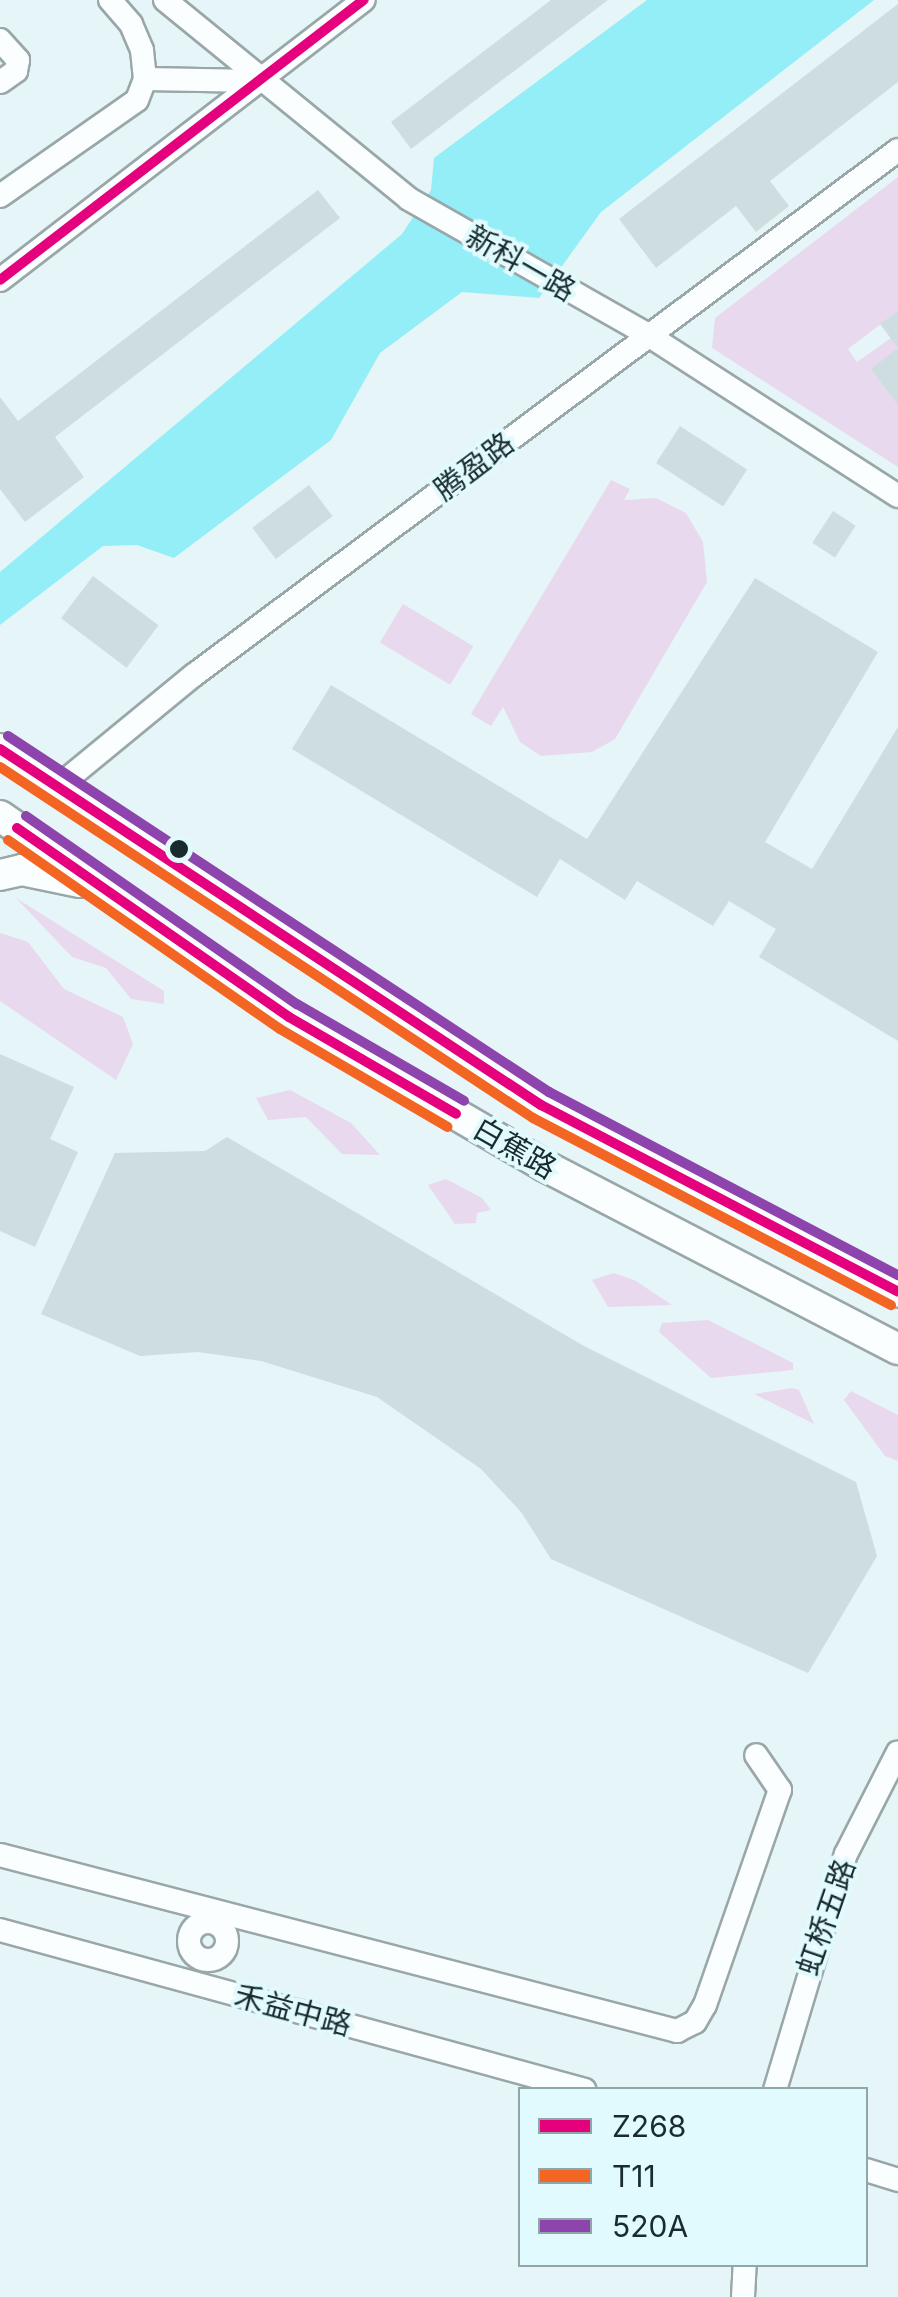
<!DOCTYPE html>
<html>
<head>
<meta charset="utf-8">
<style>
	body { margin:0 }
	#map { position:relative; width:898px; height:2297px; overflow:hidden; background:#e6f5f7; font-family:Inter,"Noto Sans SC",sans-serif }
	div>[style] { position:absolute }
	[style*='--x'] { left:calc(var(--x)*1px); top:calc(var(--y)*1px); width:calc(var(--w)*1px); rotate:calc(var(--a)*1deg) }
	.green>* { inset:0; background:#e9d9ee; transform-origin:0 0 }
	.water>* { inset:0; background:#94eef7 }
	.building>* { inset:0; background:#cedddf; transform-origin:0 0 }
	.roads { filter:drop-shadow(2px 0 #99a7a9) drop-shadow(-2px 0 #99a7a9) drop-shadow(0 2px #99a7a9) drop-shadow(0 -2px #99a7a9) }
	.minor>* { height:22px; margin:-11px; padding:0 11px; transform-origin:11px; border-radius:11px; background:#fbfefe }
	.minor>.ring { margin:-11px; padding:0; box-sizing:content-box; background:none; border:22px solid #fbfefe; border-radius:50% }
	.major>* { height:30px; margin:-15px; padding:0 15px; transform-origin:15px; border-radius:15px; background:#fbfefe }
	.bus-1>* { height:10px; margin:-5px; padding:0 5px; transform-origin:5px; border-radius:5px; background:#e5007d }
	.bus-2>* { height:10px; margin:-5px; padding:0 5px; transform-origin:5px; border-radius:5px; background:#f26522 }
	.bus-3>* { height:10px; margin:-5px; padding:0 5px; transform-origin:5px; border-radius:5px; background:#8e44ad }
	.dots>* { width:28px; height:28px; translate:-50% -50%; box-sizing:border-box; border:5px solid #e0fafd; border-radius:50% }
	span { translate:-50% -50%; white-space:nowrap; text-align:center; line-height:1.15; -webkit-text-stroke:8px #e0fafd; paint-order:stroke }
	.street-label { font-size:30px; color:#192b2c }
	.legend { position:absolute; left:518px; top:2087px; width:350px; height:180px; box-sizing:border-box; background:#e0fafd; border:2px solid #90a7a9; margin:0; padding:12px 18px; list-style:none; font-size:30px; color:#192b2c }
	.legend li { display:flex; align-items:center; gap:20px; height:50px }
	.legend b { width:50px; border:2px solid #90a7a9 }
</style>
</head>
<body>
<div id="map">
	<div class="green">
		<div style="clip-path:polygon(898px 177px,898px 311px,848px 349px,857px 362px,898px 333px,898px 467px,712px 348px,715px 318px)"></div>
		<div style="clip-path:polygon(611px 480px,630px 489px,624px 500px,656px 498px,686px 513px,703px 542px,707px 582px,615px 739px,592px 752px,541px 756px,520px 742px,503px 707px,491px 726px,471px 714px)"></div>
		<div style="left:403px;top:604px;width:82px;height:45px;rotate:31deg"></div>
		<div style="clip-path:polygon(16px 898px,164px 991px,164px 1004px,131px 999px,106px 968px,72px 957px)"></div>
		<div style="clip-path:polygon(0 933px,28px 942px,64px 989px,123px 1017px,133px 1044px,116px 1080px,0 1001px)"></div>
		<div style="clip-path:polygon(290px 1090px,351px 1123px,380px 1155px,342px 1154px,306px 1117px,268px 1120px,256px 1098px)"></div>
		<div style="clip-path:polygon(446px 1179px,482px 1198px,491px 1210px,477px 1213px,476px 1223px,455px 1224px,428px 1185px)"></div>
		<div style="clip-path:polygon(614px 1273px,636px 1281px,672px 1305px,608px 1307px,592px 1280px)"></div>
		<div style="clip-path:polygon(708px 1320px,793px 1363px,793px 1370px,711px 1378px,659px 1332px,662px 1323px)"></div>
		<div style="clip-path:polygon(799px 1390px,814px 1424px,754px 1394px,792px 1388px)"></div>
		<div style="clip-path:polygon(851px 1391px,898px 1415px,898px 1461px,885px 1456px,844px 1400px)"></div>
	</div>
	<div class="water">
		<div style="clip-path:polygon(647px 0,874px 0,601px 212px,539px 298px,462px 292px,380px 353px,331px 440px,174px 558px,137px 545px,103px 546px,0 625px,0 572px,402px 234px,431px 190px,434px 158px)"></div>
	</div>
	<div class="building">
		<div style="clip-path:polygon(551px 0,608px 0,411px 149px,391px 122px)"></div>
		<div style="clip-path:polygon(898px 4px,898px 82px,770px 181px,789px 206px,756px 232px,736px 206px,656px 268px,619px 219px)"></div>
		<div style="clip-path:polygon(318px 190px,340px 218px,55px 437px,84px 477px,25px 522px,0 489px,0 397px,18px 421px)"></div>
		<div style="clip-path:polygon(898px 311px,898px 405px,871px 369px,898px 348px,880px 324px)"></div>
		<div style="left:680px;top:426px;width:80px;height:44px;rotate:33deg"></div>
		<div style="left:309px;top:485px;width:39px;height:71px;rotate:53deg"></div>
		<div style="left:833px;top:511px;width:27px;height:38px;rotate:33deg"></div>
		<div style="left:93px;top:576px;width:82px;height:53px;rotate:37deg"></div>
		<div style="clip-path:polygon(755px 578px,878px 652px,765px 842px,812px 869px,898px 727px,898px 1041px,759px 957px,776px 929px,729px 901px,713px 926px,637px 881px,625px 900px,560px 859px,537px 897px,292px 749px,331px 685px,587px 839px)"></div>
		<div style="clip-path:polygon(0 1054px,74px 1087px,50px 1139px,78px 1152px,35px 1247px,0 1231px)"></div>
		<div style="clip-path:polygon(227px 1137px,584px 1346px,856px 1482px,877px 1556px,808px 1673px,551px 1559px,521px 1512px,481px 1469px,377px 1397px,261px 1361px,198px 1352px,140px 1356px,41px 1314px,115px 1153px,205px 1151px)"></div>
	</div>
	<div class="roads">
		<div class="minor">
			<div style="--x:165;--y:0;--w:315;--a:39.2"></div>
			<div style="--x:409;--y:199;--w:275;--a:29.6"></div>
			<div style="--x:648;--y:335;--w:297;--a:32.8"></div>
			<div style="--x:0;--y:40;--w:27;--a:48"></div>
			<div style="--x:18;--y:60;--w:11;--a:100"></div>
			<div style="--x:16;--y:71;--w:19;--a:145"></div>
			<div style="--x:145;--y:79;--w:112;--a:1"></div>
			<div style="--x:0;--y:196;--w:167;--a:-35"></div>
			<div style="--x:137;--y:100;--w:22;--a:-69"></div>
			<div style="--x:145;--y:79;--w:29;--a:-96"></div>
			<div style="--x:142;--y:50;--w:28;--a:-113"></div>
			<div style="--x:131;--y:24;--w:32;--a:-131"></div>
			<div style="--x:0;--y:280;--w:459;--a:-37.6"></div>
			<div style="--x:55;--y:789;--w:180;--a:-39.4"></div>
			<div style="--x:194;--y:675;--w:878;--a:-36.71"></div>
			<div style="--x:0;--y:1855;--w:700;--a:14.57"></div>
			<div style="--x:677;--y:2031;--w:20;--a:-27"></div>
			<div style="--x:695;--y:2022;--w:20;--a:-60"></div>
			<div style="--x:705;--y:2005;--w:228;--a:-70.8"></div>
			<div style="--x:780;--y:1790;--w:42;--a:-124.4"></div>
			<div class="ring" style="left:189px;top:1922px;width:16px;height:16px"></div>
			<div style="--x:0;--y:1930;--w:606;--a:15.3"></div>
			<div style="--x:775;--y:2090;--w:246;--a:-73.3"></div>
			<div style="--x:846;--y:1854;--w:114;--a:-63"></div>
			<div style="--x:866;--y:2170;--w:34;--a:17"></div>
			<div style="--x:743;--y:2297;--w:33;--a:-87"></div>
		</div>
		<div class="major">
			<div style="--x:0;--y:749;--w:648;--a:33.35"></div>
			<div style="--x:541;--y:1105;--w:403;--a:27.6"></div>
			<div style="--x:0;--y:816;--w:352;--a:34.8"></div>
			<div style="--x:289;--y:1017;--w:296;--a:30.2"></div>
			<div style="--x:545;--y:1166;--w:398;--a:27.4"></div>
			<div style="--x:0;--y:875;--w:23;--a:-13"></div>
			<div style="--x:22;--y:870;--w:59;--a:11.7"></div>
		</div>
	</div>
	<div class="bus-1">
		<div style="--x:0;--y:280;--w:459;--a:-37.6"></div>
		<div style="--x:0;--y:749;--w:648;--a:33.35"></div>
		<div style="--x:541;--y:1105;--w:403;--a:27.6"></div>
		<div style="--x:17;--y:828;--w:331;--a:34.8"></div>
		<div style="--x:289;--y:1017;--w:193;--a:30.1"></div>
	</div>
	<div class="bus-2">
		<div style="--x:0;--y:767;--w:638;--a:33.37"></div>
		<div style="--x:533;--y:1118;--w:404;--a:27.6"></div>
		<div style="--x:8;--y:840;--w:331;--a:34.8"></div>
		<div style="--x:280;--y:1029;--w:194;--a:30.3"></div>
	</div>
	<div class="bus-3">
		<div style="--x:8;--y:736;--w:648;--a:33.35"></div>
		<div style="--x:549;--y:1092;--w:394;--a:27.7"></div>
		<div style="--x:26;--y:816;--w:330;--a:34.8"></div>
		<div style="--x:297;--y:1004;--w:193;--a:30.1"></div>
	</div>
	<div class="dots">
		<div style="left:179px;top:849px;background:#192b2c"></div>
	</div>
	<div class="street-label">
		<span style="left:521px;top:263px;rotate:30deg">新科一路</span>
		<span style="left:474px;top:466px;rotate:-37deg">腾盈路</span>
		<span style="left:515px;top:1148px;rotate:30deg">白蕉路</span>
		<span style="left:826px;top:1917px;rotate:-71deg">虹桥五路</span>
		<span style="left:293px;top:2010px;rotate:15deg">禾益中路</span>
	</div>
	<ul class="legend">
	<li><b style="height:12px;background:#e5007d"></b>Z268</li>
	<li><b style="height:12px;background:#f26522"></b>T11</li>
	<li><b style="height:12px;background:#8e44ad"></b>520A</li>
	</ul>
</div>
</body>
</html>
